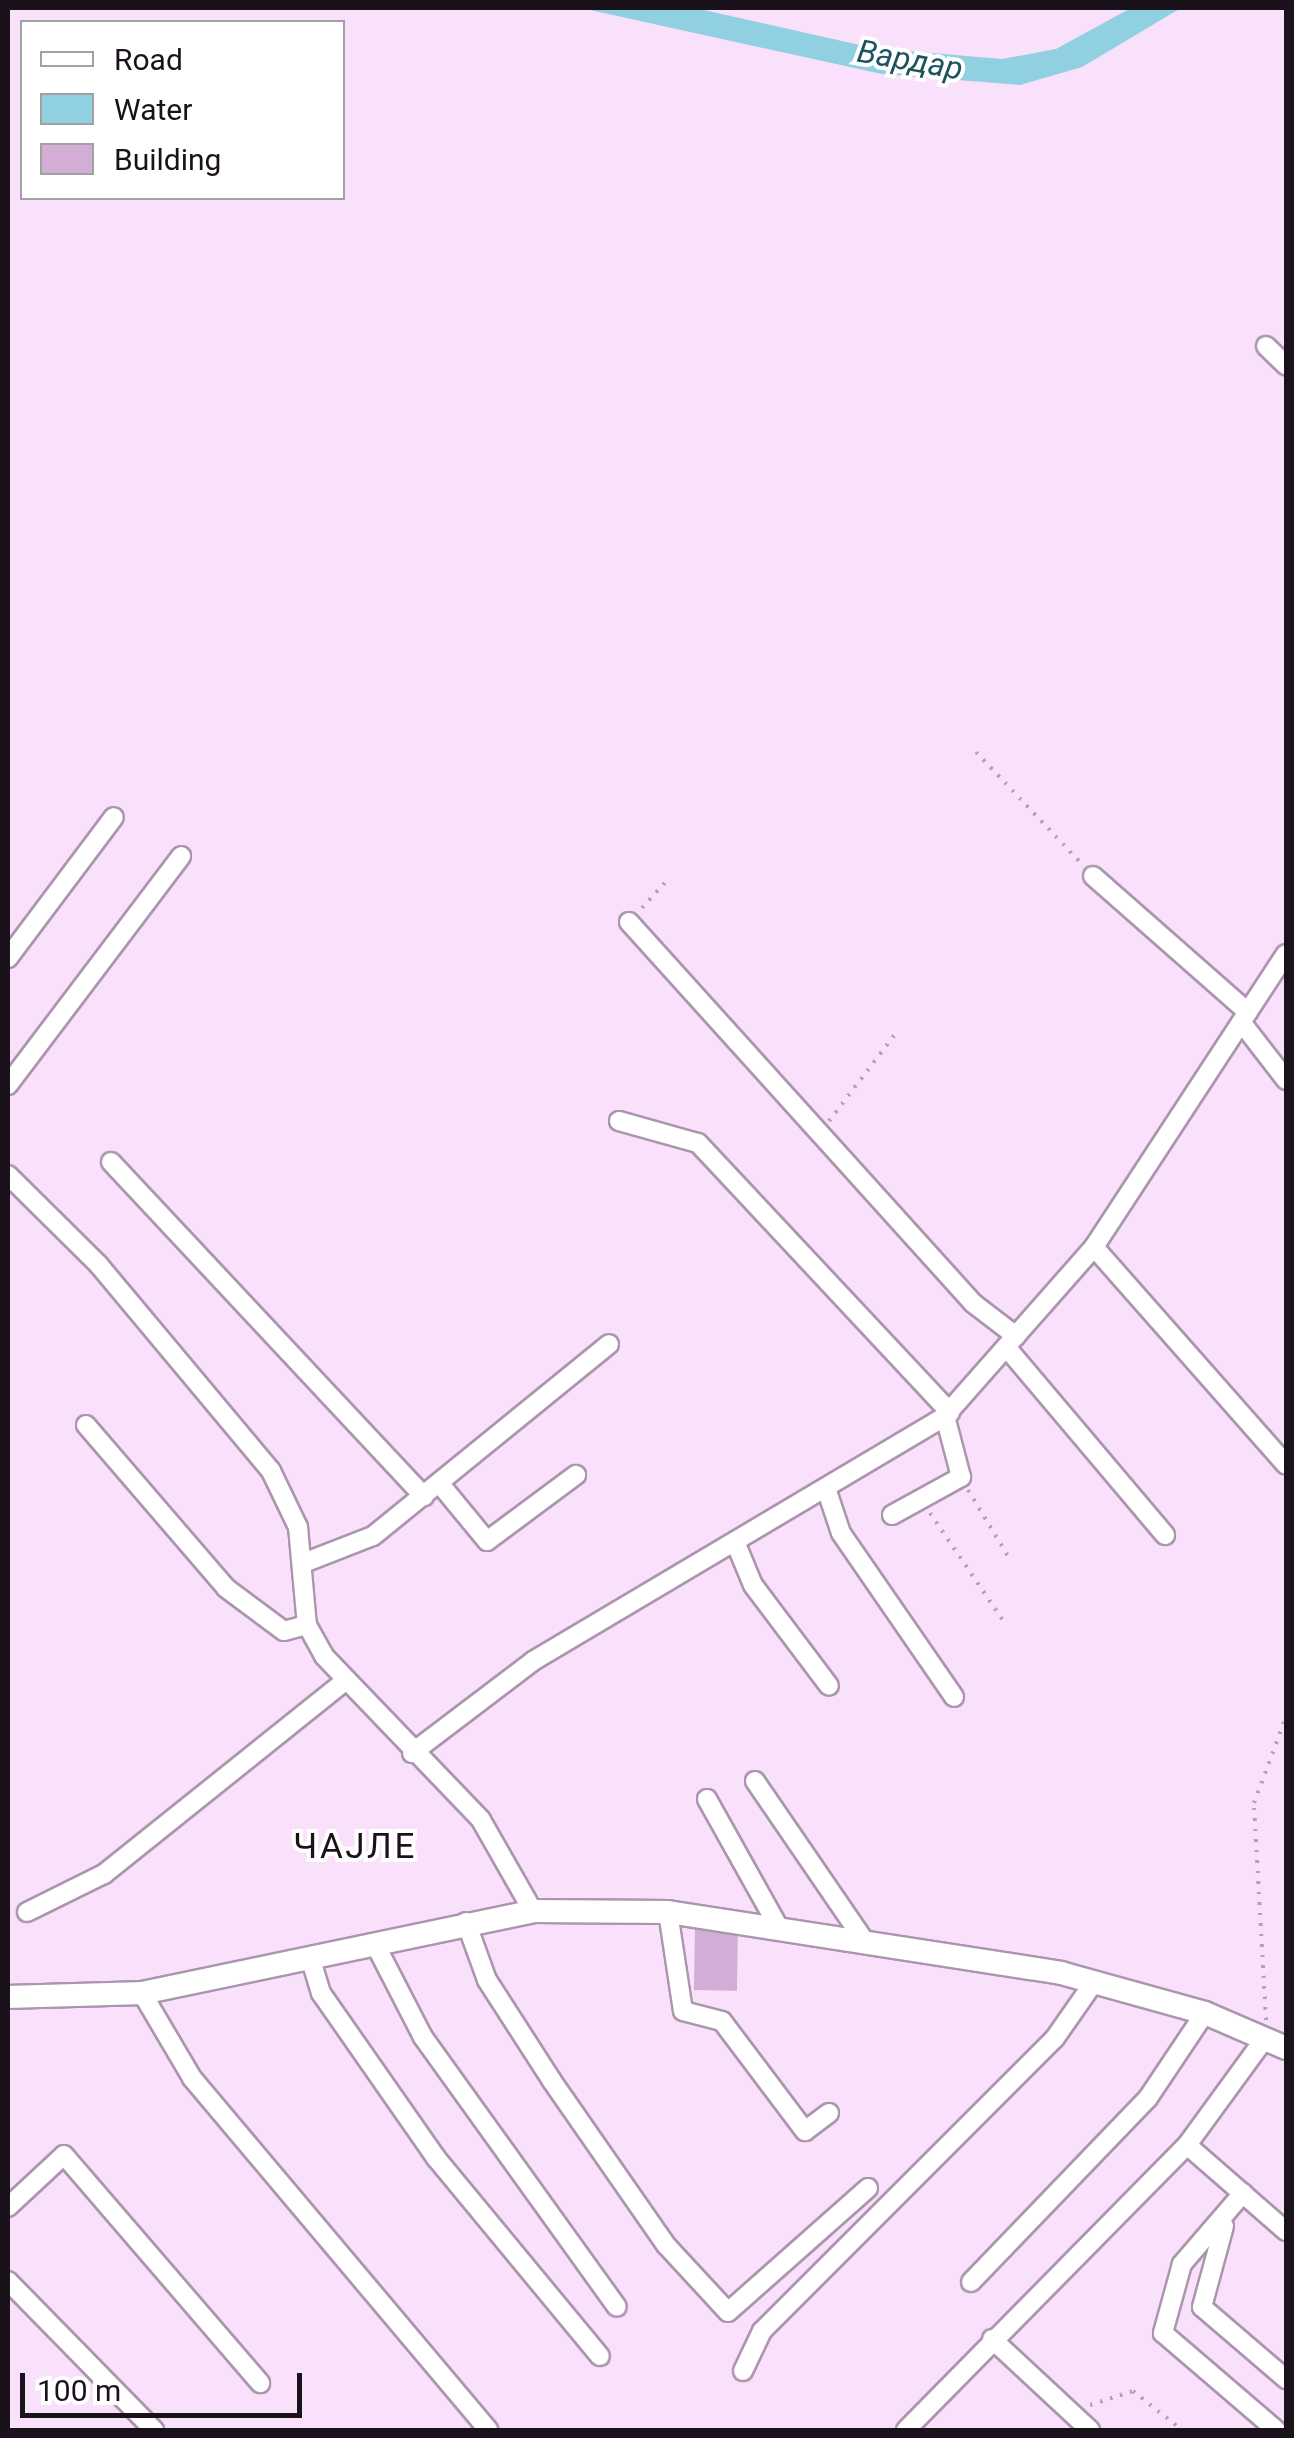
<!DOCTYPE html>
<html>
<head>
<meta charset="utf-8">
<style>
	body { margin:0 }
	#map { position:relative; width:1294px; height:2438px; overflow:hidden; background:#f9e0fb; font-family:Roboto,sans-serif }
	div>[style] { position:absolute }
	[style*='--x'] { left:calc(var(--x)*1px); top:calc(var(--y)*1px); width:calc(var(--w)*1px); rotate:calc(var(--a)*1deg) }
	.water>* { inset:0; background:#90d0e0 }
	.building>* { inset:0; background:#d2aed6; transform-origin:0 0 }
	.path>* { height:4px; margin-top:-2px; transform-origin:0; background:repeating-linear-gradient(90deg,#b5a1b7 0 2.5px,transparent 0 10.5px) }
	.roads { filter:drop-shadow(2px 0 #ac95ae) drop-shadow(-2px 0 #ac95ae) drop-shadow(0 2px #ac95ae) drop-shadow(0 -2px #ac95ae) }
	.minor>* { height:18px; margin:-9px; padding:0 9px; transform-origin:9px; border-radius:9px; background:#fff }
	.major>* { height:22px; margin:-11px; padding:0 11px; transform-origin:11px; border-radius:11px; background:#fff }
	span { translate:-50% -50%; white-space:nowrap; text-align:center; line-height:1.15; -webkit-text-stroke:8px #fff; paint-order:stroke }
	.water-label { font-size:32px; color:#1d535f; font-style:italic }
	.quarter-label { font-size:35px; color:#1a121b; letter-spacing:2.5px }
	.frame { position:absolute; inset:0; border:10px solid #1a121b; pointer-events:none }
	.legend { position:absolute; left:20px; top:20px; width:325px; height:180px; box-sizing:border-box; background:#fff; border:2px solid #a3a0a4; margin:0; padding:12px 18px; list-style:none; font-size:30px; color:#1a121b }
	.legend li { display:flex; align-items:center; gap:20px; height:50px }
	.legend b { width:50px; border:2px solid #a3a0a4 }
	.scale { position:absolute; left:20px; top:2373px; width:282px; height:45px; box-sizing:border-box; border:5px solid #1a121b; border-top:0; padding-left:12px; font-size:30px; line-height:35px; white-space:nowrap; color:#1a121b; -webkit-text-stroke:8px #fff; paint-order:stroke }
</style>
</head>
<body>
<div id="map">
	<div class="water">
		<div style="clip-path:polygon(581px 8px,695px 8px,873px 48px,1002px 59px,1056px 49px,1131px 8px,1181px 8px,1082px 67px,1020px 85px,882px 74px)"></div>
	</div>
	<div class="building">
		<div style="left:695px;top:1927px;width:43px;height:63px;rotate:1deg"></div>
	</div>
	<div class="path">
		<div style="--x:976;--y:752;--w:156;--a:46.6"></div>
		<div style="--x:642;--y:908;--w:40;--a:-48"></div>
		<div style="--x:829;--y:1121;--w:111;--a:-52.7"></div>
		<div style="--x:968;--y:1490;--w:77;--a:58.8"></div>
		<div style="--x:930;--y:1513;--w:135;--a:55.8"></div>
		<div style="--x:1266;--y:2020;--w:217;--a:-93.2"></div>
		<div style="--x:1254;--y:1803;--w:92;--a:-69.6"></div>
		<div style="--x:1090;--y:2405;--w:45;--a:-18"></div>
		<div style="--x:1133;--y:2391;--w:63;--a:38.5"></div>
	</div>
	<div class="roads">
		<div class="minor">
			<div style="--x:1266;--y:346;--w:28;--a:44"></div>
			<div style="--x:1093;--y:876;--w:206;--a:41.3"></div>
			<div style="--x:629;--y:922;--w:513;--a:47.92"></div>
			<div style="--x:973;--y:1303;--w:54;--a:37.5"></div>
			<div style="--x:8;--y:958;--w:176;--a:-53.1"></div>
			<div style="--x:1242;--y:1023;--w:72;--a:52.3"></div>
			<div style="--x:8;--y:1085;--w:287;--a:-52.9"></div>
			<div style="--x:619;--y:1121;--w:82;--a:15.6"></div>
			<div style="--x:698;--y:1143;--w:369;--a:46.9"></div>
			<div style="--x:111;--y:1162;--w:458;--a:46.9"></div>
			<div style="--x:8;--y:1175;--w:127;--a:44.7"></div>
			<div style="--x:98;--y:1264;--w:270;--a:50.1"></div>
			<div style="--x:271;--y:1471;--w:62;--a:64.3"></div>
			<div style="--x:298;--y:1527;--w:98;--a:84.8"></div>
			<div style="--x:307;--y:1625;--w:35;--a:61"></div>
			<div style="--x:324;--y:1656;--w:227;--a:46.2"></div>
			<div style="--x:481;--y:1820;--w:105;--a:60.3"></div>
			<div style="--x:1094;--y:1247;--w:290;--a:48.6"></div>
			<div style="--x:1007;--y:1348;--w:245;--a:49.8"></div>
			<div style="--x:86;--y:1425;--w:215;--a:49.3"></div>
			<div style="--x:226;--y:1588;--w:72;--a:36.6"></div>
			<div style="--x:284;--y:1631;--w:24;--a:-15"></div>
			<div style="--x:440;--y:1484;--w:74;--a:50.5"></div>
			<div style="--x:487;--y:1541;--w:111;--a:-36.6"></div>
			<div style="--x:827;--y:1491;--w:44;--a:71.6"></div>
			<div style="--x:841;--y:1533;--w:199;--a:55.4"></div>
			<div style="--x:892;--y:1515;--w:79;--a:-28.8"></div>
			<div style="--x:961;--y:1477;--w:63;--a:-104.7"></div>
			<div style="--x:736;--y:1544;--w:44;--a:67.5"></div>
			<div style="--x:753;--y:1585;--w:126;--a:53"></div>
			<div style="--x:306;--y:1562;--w:72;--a:-21.2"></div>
			<div style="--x:373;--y:1536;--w:304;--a:-39.1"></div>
			<div style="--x:412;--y:1753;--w:152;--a:-37.2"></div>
			<div style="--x:533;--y:1661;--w:479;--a:-30.7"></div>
			<div style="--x:945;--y:1416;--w:225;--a:-48.6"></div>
			<div style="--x:1094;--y:1247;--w:350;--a:-56.8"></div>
			<div style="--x:755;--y:1781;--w:188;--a:55.6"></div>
			<div style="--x:707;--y:1799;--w:143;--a:60.8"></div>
			<div style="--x:27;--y:1912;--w:86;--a:-26.3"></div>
			<div style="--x:104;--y:1874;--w:305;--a:-38.7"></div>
			<div style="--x:668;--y:1912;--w:100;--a:81.4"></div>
			<div style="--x:683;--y:2011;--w:40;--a:14.4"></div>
			<div style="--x:722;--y:2021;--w:138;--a:53"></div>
			<div style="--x:805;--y:2131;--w:30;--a:-37"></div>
			<div style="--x:466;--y:1922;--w:62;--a:70.1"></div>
			<div style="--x:487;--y:1980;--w:120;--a:57.2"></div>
			<div style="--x:552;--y:2081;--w:200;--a:55.2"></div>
			<div style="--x:666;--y:2245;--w:91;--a:47.2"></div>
			<div style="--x:728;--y:2312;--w:187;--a:-41.5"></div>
			<div style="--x:375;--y:1944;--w:105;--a:62.7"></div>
			<div style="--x:423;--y:2037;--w:332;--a:54.3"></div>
			<div style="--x:310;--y:1957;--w:38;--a:73"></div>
			<div style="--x:321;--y:1993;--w:201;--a:55.1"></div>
			<div style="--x:436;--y:2158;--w:257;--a:50.4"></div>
			<div style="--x:142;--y:1993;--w:99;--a:59.5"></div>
			<div style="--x:192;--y:2078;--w:460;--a:49.9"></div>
			<div style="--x:1187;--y:2145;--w:131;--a:41"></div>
			<div style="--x:1243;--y:2193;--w:94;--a:130.7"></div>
			<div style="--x:1182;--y:2264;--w:72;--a:105.4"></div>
			<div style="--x:1163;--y:2333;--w:149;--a:40.6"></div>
			<div style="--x:8;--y:2207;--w:76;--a:-42.9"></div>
			<div style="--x:64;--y:2155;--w:301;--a:49.3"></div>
			<div style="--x:1224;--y:2226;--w:84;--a:105.2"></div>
			<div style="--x:1202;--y:2307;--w:111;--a:40.6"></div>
			<div style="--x:8;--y:2281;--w:209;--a:45.6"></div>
			<div style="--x:971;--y:2282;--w:255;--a:-46.1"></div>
			<div style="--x:1148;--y:2098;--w:102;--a:-56.2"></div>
			<div style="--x:992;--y:2339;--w:134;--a:42.9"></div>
			<div style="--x:743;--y:2371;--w:44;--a:-64.6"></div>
			<div style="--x:762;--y:2331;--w:414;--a:-45"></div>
			<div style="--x:1055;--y:2038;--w:68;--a:-55.1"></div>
			<div style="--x:906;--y:2430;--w:400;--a:-45.4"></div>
			<div style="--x:1187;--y:2145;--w:132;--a:-53.9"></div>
		</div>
		<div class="major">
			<div style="--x:8;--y:1997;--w:134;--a:-1.7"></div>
			<div style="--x:142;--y:1993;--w:400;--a:-11.8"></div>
			<div style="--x:533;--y:1911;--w:135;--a:0.4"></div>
			<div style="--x:668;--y:1912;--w:398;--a:8.8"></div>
			<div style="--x:1061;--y:1973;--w:149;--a:15.5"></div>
			<div style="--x:1205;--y:2013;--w:88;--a:23.4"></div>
		</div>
	</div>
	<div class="water-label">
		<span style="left:910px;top:60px;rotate:10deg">Вардар</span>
	</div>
	<div class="quarter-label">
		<span style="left:355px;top:1847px">ЧАЈЛЕ</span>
	</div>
	<div class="frame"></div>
	<ul class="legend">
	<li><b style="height:12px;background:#fff"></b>Road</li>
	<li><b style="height:28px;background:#90d0e0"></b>Water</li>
	<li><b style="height:28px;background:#d2aed6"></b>Building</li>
	</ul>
	<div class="scale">100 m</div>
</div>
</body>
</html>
